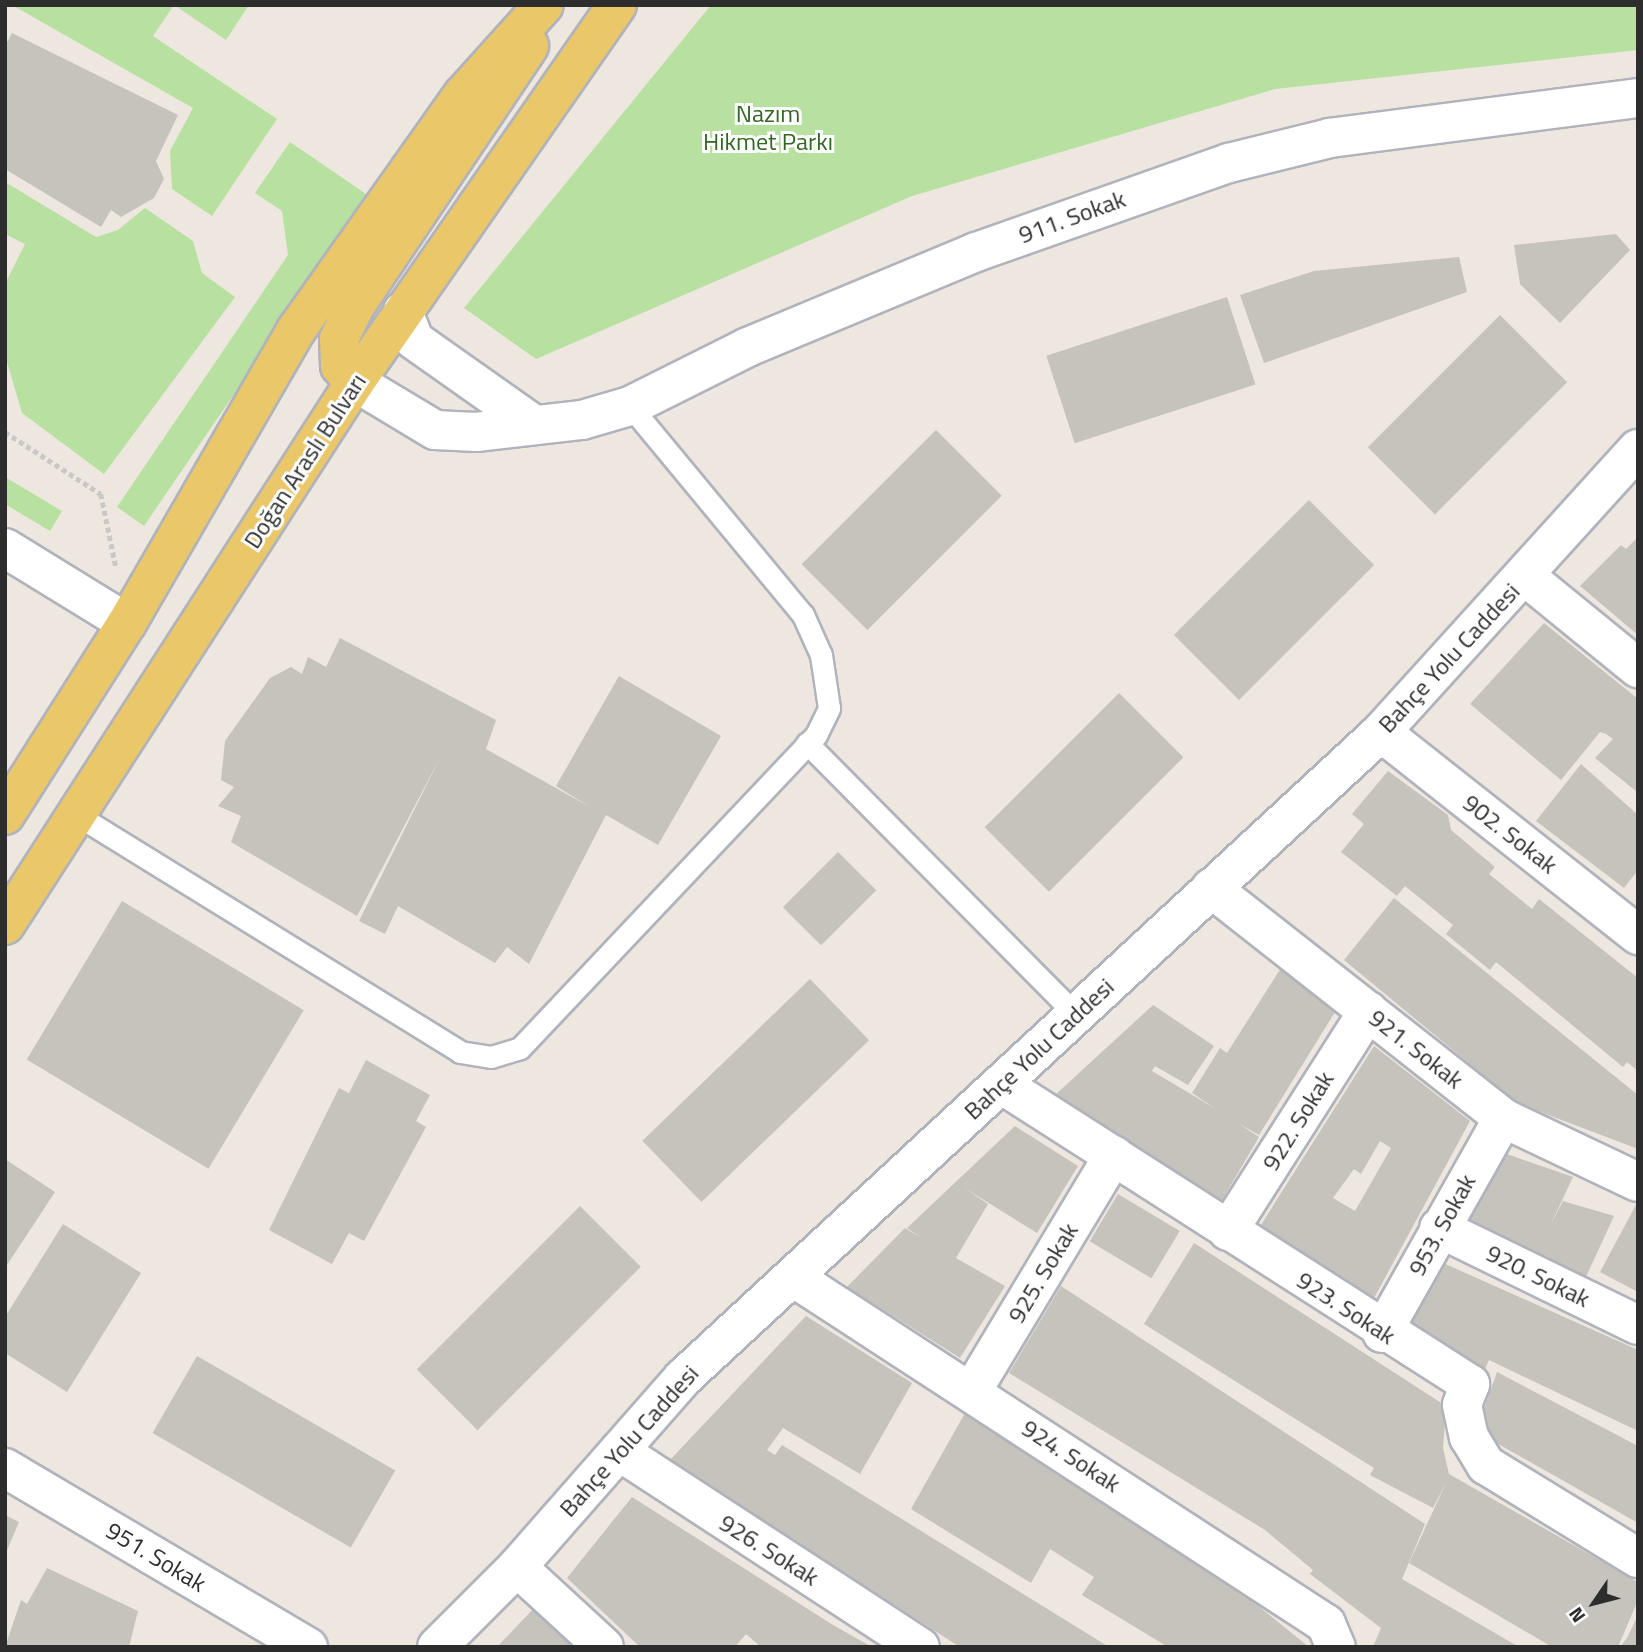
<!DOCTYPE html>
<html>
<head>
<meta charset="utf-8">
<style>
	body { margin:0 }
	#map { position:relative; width:1643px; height:1652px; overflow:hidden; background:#ede7e0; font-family:"Titillium Web",sans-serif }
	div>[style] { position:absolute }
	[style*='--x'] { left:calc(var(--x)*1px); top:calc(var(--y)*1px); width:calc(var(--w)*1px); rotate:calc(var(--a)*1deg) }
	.green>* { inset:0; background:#b8e0a0 }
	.building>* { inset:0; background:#c6c2bc; transform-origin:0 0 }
	.path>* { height:4.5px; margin-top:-2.25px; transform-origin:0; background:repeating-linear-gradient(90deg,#c8c8c8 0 5px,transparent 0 8.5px) }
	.roads { filter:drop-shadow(2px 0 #b1b3bc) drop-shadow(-2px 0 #b1b3bc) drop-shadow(0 2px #b1b3bc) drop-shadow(0 -2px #b1b3bc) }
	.service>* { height:21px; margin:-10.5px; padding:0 10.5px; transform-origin:10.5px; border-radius:10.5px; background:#fff }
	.minor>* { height:38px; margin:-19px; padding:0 19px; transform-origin:19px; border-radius:19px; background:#fff }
	.tertiary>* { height:38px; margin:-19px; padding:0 19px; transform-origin:19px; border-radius:19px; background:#fff }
	.primary>* { height:38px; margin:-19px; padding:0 19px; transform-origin:19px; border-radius:19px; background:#eac769 }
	span { translate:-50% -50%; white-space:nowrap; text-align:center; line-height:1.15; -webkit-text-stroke:6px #fff; paint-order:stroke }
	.park-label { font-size:24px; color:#31681f }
	.street-label { font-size:24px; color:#2d2d2d }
	.frame { position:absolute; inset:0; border:7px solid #2d2d2d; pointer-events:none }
	.north { position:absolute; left:1559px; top:1568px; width:70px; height:70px; -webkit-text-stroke:5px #fff; paint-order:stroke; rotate:235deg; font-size:19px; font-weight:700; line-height:28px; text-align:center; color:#2d2d2d }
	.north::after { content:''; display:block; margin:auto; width:24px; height:32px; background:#2d2d2d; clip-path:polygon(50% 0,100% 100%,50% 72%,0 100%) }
</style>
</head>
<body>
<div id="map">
	<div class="green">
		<div style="clip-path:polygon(12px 5px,174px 5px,153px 36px,277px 119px,212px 216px,172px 189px,170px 151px,193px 108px)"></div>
		<div style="clip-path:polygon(174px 5px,249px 5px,226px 40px)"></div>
		<div style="clip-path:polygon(711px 5px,1638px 5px,1638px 50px,1275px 89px,912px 196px,536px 359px,464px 308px)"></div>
		<div style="clip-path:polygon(290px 142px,369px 196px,144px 526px,117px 507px,288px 255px,282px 211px,255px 193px)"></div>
		<div style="clip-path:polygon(5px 182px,96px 237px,118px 230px,145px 208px,193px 241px,202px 273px,235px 297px,104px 474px,22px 413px,5px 355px,5px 284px,25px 244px,5px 234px)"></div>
		<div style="clip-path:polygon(5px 477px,62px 511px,50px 531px,5px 504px)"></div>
	</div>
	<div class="building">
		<div style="clip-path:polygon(12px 33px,178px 115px,156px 161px,164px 179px,154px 198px,121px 217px,111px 210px,101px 227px,5px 169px,5px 46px)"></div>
		<div style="clip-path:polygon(1616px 234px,1630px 250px,1560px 323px,1520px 284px,1514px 245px)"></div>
		<div style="clip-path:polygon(1459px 257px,1467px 292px,1264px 363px,1240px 295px,1314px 271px)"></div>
		<div style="left:1227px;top:297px;width:92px;height:190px;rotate:72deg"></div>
		<div style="left:1500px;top:315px;width:95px;height:187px;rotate:45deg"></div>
		<div style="left:936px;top:430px;width:93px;height:190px;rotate:45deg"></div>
		<div style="left:1309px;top:500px;width:92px;height:191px;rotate:45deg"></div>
		<div style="clip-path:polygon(1638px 537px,1638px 635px,1580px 586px,1621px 545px,1626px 549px)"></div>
		<div style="clip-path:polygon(1544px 623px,1638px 699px,1637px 792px,1595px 758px,1613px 739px,1606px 734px,1600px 732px,1561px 780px,1470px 704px)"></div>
		<div style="clip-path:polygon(340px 638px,496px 720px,486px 749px,590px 807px,556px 786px,619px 676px,721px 736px,658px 845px,606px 815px,529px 964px,507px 947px,495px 963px,398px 906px,385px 934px,359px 921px,441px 756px,357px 916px,231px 842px,241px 816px,218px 806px,234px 787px,221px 780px,225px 741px,270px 678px,291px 667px,302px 674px,308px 657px,326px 667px)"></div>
		<div style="left:1119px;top:693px;width:91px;height:190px;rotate:45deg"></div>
		<div style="clip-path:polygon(1581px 764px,1638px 815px,1638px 870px,1624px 888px,1536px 821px)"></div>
		<div style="clip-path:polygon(1388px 771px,1448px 815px,1451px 830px,1495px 867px,1489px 874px,1532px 909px,1539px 899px,1638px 978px,1638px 1071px,1627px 1062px,1623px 1067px,1496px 962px,1490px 970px,1446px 934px,1453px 925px,1405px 886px,1397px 896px,1341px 852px,1364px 824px,1352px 814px)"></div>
		<div style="left:838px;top:852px;width:54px;height:78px;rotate:45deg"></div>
		<div style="clip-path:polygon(1394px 898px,1638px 1095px,1638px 1149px,1517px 1103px,1344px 960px)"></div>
		<div style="left:122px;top:901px;width:212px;height:185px;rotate:31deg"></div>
		<div style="clip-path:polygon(1281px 968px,1335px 1012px,1259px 1135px,1238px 1123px,1259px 1137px,1221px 1202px,1054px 1096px,1153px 1005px,1214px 1046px,1188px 1085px,1155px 1066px,1152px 1071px,1216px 1109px,1192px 1093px,1220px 1048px,1227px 1053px)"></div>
		<div style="left:810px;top:979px;width:85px;height:233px;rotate:46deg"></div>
		<div style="clip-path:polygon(evenodd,1374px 1046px,1470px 1121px,1373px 1300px,1259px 1228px,1374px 1046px,1380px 1141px,1391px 1148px,1355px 1211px,1333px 1198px,1354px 1169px,1361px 1174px,1380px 1141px)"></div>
		<div style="clip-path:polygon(366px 1060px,430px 1095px,416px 1121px,426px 1127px,364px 1241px,349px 1233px,332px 1264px,269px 1230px,339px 1088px,349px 1093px)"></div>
		<div style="clip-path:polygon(1015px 1126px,1078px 1166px,1037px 1233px,963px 1187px,988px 1204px,956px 1258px,1005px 1286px,960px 1358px,847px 1287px,905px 1228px,923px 1239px,907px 1228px)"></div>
		<div style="clip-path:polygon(1501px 1152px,1573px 1177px,1550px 1226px,1563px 1201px,1614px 1216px,1585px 1279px,1465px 1224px)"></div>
		<div style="clip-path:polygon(5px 1159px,55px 1192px,5px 1268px)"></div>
		<div style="left:1118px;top:1194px;width:72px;height:55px;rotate:31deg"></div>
		<div style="clip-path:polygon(1638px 1201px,1638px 1292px,1600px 1272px)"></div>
		<div style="left:580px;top:1206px;width:86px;height:231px;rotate:45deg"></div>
		<div style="clip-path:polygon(63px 1224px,141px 1273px,67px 1392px,5px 1353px,5px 1317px)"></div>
		<div style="clip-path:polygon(1194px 1243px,1446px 1406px,1443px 1448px,1449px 1474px,1638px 1582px,1638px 1600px,1618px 1647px,1552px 1647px,1409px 1563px,1447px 1481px,1433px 1508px,1370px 1475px,1374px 1468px,1144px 1324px)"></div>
		<div style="clip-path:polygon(1441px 1262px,1638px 1350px,1638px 1431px,1489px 1360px,1485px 1369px,1411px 1324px)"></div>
		<div style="clip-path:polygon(1061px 1286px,1425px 1524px,1402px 1579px,1519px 1647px,1373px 1647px,1381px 1628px,1310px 1574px,1313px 1570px,1265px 1530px,1009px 1373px)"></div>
		<div style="clip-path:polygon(806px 1316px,912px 1383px,860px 1474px,783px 1428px,767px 1450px,775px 1455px,782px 1445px,1109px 1647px,960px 1647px,669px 1461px)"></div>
		<div style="left:197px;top:1356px;width:229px;height:89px;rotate:30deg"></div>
		<div style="clip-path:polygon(1497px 1372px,1638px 1446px,1638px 1523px,1486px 1437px,1480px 1420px)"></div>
		<div style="clip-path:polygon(965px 1413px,1210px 1567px,1309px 1647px,1168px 1647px,1082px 1595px,1094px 1577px,1050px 1549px,1031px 1583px,911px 1509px)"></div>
		<div style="clip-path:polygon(632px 1497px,833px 1625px,872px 1647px,761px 1647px,746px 1634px,735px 1647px,640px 1647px,567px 1578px)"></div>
		<div style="clip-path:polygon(5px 1515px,19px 1522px,5px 1555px)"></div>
		<div style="clip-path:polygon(47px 1568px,138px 1611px,129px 1647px,5px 1647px,21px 1600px,27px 1604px)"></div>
		<div style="clip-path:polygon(534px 1608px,576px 1647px,497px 1647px)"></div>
		<div style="clip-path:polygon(1638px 1615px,1638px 1647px,1620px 1647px,1627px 1638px)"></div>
	</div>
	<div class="path">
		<div style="--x:5;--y:432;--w:114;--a:32.9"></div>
		<div style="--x:101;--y:494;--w:75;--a:78.4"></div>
	</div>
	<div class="roads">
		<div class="service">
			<div style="--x:807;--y:743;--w:383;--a:45.3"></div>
			<div style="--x:77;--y:815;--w:450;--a:31.7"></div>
			<div style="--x:460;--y:1052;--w:31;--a:9"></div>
			<div style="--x:491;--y:1057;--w:30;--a:-17"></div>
			<div style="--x:520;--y:1048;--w:431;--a:-46.6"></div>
			<div style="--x:816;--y:735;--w:30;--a:-64"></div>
			<div style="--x:829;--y:708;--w:54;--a:-98.6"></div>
			<div style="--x:821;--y:655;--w:44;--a:-114.2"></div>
			<div style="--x:803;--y:615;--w:271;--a:-129.6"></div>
		</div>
		<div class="minor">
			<div style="--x:5;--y:548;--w:143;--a:31.6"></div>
			<div style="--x:1525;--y:576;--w:146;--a:39.2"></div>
			<div style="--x:1381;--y:732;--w:328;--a:38.3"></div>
			<div style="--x:1211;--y:888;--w:372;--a:38.2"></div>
			<div style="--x:1503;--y:1118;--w:149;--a:25.4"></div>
			<div style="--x:1001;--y:1084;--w:557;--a:32.61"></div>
			<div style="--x:1470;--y:1384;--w:22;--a:111"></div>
			<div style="--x:1462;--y:1405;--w:33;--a:78"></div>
			<div style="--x:1469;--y:1437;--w:33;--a:59"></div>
			<div style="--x:1486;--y:1465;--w:178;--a:31.5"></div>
			<div style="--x:1439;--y:1228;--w:221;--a:26"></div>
			<div style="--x:1228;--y:1231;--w:261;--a:-57.5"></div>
			<div style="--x:793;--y:1277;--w:636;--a:33.07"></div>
			<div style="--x:1326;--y:1624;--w:25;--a:67"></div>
			<div style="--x:1382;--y:1333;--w:247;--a:-60.6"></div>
			<div style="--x:972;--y:1391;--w:275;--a:-59"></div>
			<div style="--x:619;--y:1451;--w:359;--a:33.1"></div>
			<div style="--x:5;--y:1468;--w:352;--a:30.6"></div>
			<div style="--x:517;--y:1567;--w:118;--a:42.6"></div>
		</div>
		<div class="tertiary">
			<div style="--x:403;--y:311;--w:31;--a:69"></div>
			<div style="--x:414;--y:340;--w:146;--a:35.2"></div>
			<div style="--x:355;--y:382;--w:93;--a:31"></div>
			<div style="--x:435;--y:430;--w:41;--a:2.8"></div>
			<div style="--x:476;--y:432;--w:107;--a:-6.5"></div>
			<div style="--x:582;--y:420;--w:50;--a:-16.3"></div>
			<div style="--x:630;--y:406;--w:132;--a:-26.6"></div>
			<div style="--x:748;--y:347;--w:247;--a:-22.6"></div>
			<div style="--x:976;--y:252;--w:268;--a:-19.4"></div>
			<div style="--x:1229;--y:163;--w:104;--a:-13.9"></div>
			<div style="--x:1330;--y:138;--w:311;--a:-7.4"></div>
			<div style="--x:437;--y:1647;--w:113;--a:-45"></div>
			<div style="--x:517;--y:1567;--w:252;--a:-48.7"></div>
			<div style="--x:683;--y:1378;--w:951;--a:-42.78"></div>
			<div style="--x:1381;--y:732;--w:382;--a:-47.8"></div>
		</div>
		<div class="primary">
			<div style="--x:355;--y:382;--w:22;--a:-133"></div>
			<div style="--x:340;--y:366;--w:27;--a:-92"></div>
			<div style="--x:339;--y:339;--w:37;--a:-64"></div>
			<div style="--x:355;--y:306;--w:313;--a:-56.2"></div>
			<div style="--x:5;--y:815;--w:227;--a:-57.6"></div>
			<div style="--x:127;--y:623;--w:340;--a:-60"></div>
			<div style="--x:297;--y:329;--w:286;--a:-54.7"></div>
			<div style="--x:462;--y:96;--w:122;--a:-48"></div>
			<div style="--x:5;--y:925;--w:646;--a:-57.2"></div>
			<div style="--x:355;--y:382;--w:459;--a:-55.2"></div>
		</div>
	</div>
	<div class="park-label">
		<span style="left:768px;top:128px">Nazım<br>Hikmet Parkı</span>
	</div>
	<div class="street-label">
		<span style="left:1072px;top:217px;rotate:-20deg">911. Sokak</span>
		<span style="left:305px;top:461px;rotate:-57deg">Doğan Araslı Bulvarı</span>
		<span style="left:1449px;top:658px;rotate:-47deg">Bahçe Yolu Caddesi</span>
		<span style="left:1510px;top:834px;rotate:38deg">902. Sokak</span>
		<span style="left:1039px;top:1049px;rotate:-43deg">Bahçe Yolu Caddesi</span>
		<span style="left:1416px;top:1049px;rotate:38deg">921. Sokak</span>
		<span style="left:1298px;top:1121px;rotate:-58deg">922. Sokak</span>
		<span style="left:1442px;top:1225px;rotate:-61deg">953. Sokak</span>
		<span style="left:1043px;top:1273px;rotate:-59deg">925. Sokak</span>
		<span style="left:1538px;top:1276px;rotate:26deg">920. Sokak</span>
		<span style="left:1346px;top:1308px;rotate:33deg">923. Sokak</span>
		<span style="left:629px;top:1441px;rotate:-48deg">Bahçe Yolu Caddesi</span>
		<span style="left:1071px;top:1456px;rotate:33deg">924. Sokak</span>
		<span style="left:769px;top:1550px;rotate:32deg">926. Sokak</span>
		<span style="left:156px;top:1557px;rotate:31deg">951. Sokak</span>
	</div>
	<div class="frame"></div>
	<div class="north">N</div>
</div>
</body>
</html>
